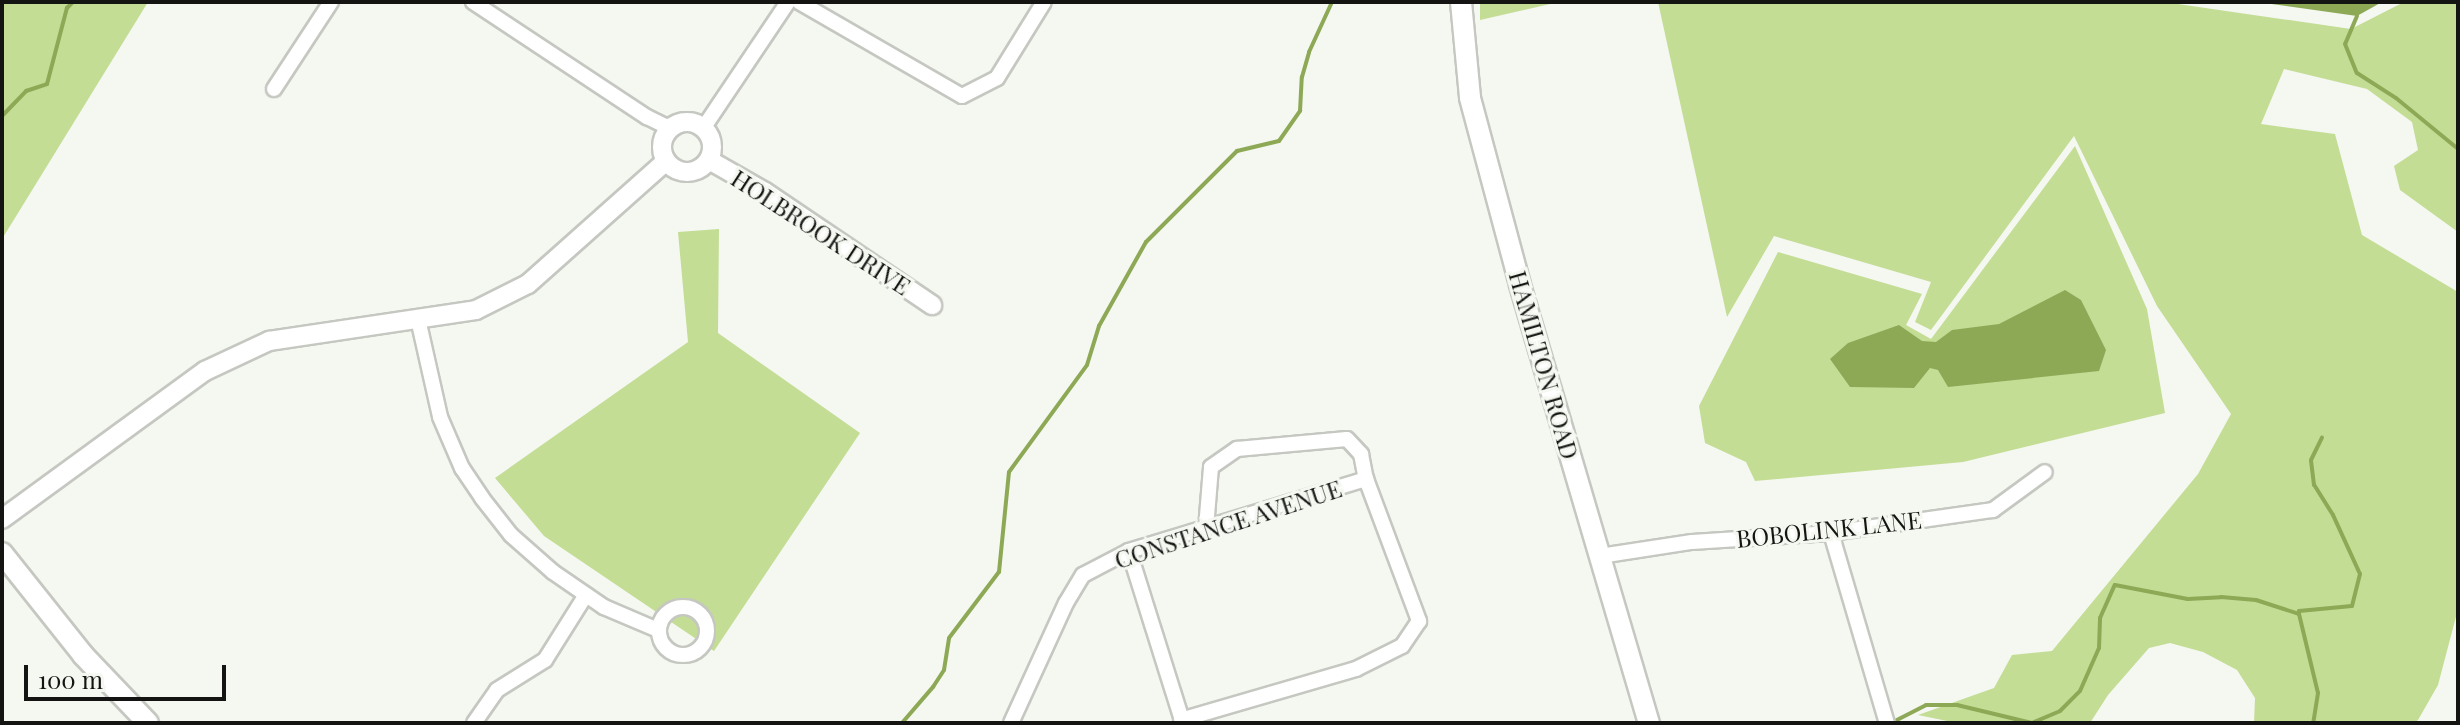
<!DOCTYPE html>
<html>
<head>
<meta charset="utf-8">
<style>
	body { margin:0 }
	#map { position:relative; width:2460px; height:725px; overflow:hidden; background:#f5f7f1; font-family:"Playfair Display",serif }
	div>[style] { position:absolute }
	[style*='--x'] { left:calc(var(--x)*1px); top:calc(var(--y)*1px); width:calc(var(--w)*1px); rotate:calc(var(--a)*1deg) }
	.green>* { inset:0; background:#c3dd95 }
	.water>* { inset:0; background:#8da956 }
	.stream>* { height:4px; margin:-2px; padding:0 2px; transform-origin:2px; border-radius:2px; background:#8da956 }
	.roads { filter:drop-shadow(2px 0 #c5c7c1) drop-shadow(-2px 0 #c5c7c1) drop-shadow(0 2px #c5c7c1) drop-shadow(0 -2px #c5c7c1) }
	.minor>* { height:14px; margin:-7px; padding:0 7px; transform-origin:7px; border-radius:7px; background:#fff }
	.minor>.ring { margin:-7px; padding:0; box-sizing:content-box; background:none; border:14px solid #fff; border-radius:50% }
	.tertiary>* { height:18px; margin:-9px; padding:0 9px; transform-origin:9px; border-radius:9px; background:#fff }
	.tertiary>.ring { margin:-9px; padding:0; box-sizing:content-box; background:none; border:18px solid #fff; border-radius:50% }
	.secondary>* { height:20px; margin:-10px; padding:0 10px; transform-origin:10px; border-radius:10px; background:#fff }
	span { translate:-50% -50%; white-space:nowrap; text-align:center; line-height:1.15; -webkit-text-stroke:6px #f5f7f1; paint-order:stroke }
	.street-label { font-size:24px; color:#141513 }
	.frame { position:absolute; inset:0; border:4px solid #141513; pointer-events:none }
	.scale { position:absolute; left:24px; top:665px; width:202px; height:36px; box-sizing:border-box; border:4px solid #141513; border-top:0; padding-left:10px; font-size:24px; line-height:28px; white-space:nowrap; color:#141513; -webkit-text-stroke:6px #f5f7f1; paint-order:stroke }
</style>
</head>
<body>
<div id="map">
	<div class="green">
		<div style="clip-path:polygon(2px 2px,148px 2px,2px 239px)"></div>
		<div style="clip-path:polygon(1480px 2px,1559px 2px,1480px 20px)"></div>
		<div style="clip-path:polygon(1658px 2px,2164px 2px,2351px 29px,2404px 2px,2458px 2px,2458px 232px,2400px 190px,2394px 166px,2418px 150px,2412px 122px,2367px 89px,2284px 69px,2261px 124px,2335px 134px,2362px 235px,2458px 292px,2458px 609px,2438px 685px,2418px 720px,2414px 723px,2254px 723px,2255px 698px,2237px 670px,2203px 652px,2170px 643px,2149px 648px,2108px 695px,2090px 723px,1957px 723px,1918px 715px,1994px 688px,2012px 655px,2052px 651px,2198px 474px,2231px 414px,2157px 306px,2074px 136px,1931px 330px,1915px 322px,1931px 282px,1774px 236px,1727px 317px)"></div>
		<div style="clip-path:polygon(2075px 146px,2147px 309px,2165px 413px,1963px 462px,1755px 481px,1746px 462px,1705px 443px,1699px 406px,1778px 252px,1922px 294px,1906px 325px,1931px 339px)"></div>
		<div style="clip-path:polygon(719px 229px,718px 333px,860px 433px,714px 651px,544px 536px,495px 478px,688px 342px,678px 232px)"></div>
	</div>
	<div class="water">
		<div style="clip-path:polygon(2257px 2px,2382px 2px,2357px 16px)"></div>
		<div style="clip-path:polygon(2065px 290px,2081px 300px,2106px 350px,2099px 371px,1948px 387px,1938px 370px,1930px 368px,1914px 388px,1850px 387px,1830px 359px,1848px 343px,1899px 325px,1922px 341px,1936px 342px,1952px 330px,1999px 324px)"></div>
	</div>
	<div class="stream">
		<div style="--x:2357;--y:16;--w:30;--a:113"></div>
		<div style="--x:2345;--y:44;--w:31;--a:68"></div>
		<div style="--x:2357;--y:73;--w:46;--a:32.7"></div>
		<div style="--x:2396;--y:98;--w:80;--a:39.4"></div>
		<div style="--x:2;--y:116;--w:35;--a:-46"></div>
		<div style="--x:26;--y:91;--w:22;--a:-18"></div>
		<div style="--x:47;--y:84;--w:79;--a:-75.3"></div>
		<div style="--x:67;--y:8;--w:8;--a:-45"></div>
		<div style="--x:2299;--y:614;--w:81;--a:76.5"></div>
		<div style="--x:2318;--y:693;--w:30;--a:99"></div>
		<div style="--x:902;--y:723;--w:48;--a:-49.3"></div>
		<div style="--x:933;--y:687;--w:20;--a:-57"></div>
		<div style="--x:944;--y:670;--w:32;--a:-81"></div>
		<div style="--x:949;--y:638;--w:83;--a:-52.9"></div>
		<div style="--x:999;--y:572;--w:100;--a:-84.3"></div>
		<div style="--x:1009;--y:472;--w:132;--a:-53.9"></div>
		<div style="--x:1087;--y:365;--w:41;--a:-72.9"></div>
		<div style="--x:1099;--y:326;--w:96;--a:-60.8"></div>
		<div style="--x:1146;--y:242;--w:129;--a:-45"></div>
		<div style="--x:1237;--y:151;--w:43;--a:-13.4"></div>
		<div style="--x:1279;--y:141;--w:37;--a:-55"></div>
		<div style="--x:1300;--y:111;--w:34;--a:-87"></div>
		<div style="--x:1302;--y:77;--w:26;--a:-74"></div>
		<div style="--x:1309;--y:52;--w:55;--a:-65.3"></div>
		<div style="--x:1891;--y:723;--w:39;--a:-27"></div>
		<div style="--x:1926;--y:705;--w:31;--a:0"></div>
		<div style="--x:1957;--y:705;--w:77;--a:13.5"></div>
		<div style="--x:2032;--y:723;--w:30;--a:-23"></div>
		<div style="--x:2060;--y:711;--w:28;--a:-45"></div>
		<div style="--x:2080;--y:691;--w:47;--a:-66.2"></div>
		<div style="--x:2099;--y:648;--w:30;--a:-88"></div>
		<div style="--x:2100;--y:618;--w:36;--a:-66"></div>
		<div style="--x:2115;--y:585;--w:74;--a:10.9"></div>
		<div style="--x:2188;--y:599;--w:33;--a:-3"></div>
		<div style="--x:2221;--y:597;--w:35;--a:5"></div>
		<div style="--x:2256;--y:600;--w:45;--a:18"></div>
		<div style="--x:2299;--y:614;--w:3;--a:-90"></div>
		<div style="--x:2299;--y:611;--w:53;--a:-5.4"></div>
		<div style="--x:2352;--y:606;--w:33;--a:-76"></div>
		<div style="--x:2360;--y:574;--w:65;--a:-114.6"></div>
		<div style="--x:2333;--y:515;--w:36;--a:-122"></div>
		<div style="--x:2314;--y:485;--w:25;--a:-97"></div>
		<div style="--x:2311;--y:460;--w:25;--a:-64"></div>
	</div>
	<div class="roads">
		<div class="minor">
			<div style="--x:473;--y:2;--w:209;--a:33.5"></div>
			<div style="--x:647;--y:117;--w:25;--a:26"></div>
			<div style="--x:799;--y:2;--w:188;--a:30"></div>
			<div style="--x:962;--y:96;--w:39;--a:-27"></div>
			<div style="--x:997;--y:78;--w:89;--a:-58.3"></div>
			<div style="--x:274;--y:89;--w:104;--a:-56.8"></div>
			<div style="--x:704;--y:127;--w:151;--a:-56.1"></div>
			<div style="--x:418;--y:319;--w:100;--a:77.3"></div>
			<div style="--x:440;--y:417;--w:56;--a:66.7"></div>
			<div style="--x:462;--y:468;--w:36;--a:56"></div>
			<div style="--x:482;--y:498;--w:47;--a:51.9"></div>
			<div style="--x:511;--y:535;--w:56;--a:41.4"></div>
			<div style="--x:553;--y:572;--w:62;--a:34.5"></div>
			<div style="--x:604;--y:607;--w:59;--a:23.1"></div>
			<div style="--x:1206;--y:528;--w:61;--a:-85.3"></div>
			<div style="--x:1211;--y:467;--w:32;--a:-35"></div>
			<div style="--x:1237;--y:449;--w:110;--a:-5.2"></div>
			<div style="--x:1347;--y:439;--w:21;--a:47"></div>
			<div style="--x:1361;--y:454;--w:25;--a:79"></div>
			<div style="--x:1831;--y:533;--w:198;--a:73.6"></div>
			<div style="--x:1129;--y:551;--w:180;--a:72.6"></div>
			<div style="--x:1600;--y:556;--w:93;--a:-8.7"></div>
			<div style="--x:1692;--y:542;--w:139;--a:-3.7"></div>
			<div style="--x:1831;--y:533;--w:164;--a:-8.1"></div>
			<div style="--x:1993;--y:510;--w:64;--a:-36.2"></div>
			<div class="ring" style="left:659px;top:607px;width:34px;height:34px"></div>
			<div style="--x:474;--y:723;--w:40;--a:-55.1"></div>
			<div style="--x:497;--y:690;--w:57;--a:-32"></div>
			<div style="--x:545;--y:660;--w:77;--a:-57.8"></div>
			<div style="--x:1011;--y:723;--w:132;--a:-65.4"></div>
			<div style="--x:1066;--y:603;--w:33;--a:-59"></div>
			<div style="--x:1083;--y:575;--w:52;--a:-27.6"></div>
			<div style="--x:1129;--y:551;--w:248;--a:-16.9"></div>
			<div style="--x:1366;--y:479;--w:152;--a:69.5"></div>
			<div style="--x:1419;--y:621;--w:30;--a:124"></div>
			<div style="--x:1402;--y:646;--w:51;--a:153.4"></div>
			<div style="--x:1356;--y:669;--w:182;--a:163.8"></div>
		</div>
		<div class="tertiary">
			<div class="ring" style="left:662px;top:122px;width:32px;height:32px"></div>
			<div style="--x:709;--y:160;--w:64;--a:29.7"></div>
			<div style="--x:765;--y:192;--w:202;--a:34.1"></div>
			<div style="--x:2;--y:519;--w:251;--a:-36.1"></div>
			<div style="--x:205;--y:371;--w:71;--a:-25.1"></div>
			<div style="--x:269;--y:341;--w:209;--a:-8.5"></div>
			<div style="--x:476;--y:310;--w:58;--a:-26.6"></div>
			<div style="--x:528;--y:284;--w:185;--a:-41.7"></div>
		</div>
		<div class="secondary">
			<div style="--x:1461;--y:2;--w:96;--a:84.6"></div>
			<div style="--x:1470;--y:98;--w:194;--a:75"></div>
			<div style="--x:1520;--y:285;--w:457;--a:73.6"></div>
			<div style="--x:2;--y:553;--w:130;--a:51.5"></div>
			<div style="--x:83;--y:655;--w:94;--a:46.3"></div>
		</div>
	</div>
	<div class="street-label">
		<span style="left:821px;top:232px;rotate:33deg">HOLBROOK DRIVE</span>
		<span style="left:1544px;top:365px;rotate:74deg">HAMILTON ROAD</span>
		<span style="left:1228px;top:524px;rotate:-18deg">CONSTANCE AVENUE</span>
		<span style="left:1829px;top:529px;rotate:-6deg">BOBOLINK LANE</span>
	</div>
	<div class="frame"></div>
	<div class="scale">100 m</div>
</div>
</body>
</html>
